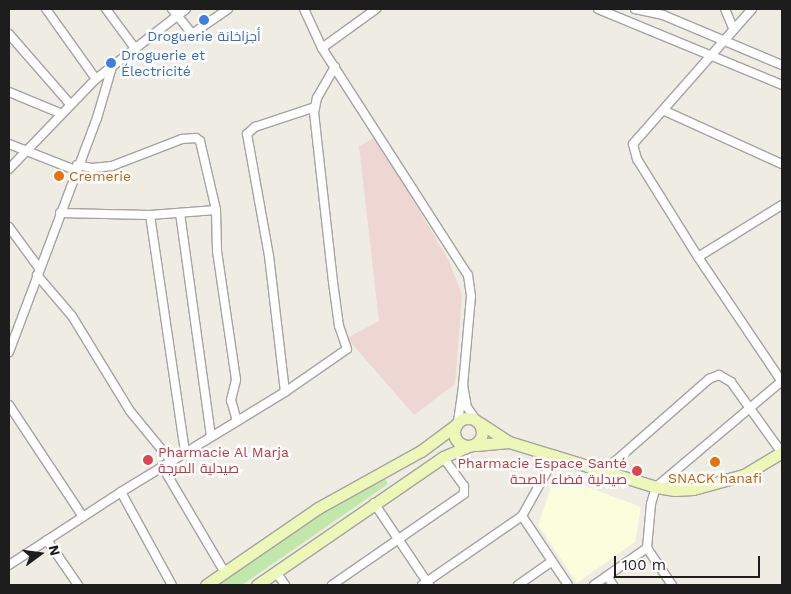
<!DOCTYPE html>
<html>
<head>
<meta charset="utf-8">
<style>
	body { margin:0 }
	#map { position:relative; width:791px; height:594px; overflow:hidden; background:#eeece3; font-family:"Work Sans",Cairo,sans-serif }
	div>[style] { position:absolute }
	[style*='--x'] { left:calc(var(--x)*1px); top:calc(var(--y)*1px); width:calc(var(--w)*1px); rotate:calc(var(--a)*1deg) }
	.commercial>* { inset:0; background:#eed7d3 }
	.education>* { inset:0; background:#fafedd }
	.grass>* { inset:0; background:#c1e7ab }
	.roads { filter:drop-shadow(1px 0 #a4a4a4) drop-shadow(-1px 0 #a4a4a4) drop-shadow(0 1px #a4a4a4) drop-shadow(0 -1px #a4a4a4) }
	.street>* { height:8px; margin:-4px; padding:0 4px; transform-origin:4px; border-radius:4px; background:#fff }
	.secondary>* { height:11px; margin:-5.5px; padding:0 5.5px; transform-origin:5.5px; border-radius:5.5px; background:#ecf7b8 }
	.secondary>.ring { margin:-5.5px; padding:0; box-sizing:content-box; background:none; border:11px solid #ecf7b8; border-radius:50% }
	.dots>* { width:14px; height:14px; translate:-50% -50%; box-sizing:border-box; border:2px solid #fff; border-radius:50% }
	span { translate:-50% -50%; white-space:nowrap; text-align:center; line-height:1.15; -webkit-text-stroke:5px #fff; paint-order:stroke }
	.shop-label { font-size:14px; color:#366cbe }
	.left { translate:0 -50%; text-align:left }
	.food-label { font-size:14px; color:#c56008 }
	.health-label { font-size:14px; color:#be3a42 }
	.right { translate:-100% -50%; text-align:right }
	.frame { position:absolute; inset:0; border:10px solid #1d1d1d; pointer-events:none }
	.north { position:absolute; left:15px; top:529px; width:50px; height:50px; -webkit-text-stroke:4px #fff; paint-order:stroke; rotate:76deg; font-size:14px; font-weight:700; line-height:20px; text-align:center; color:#1d1d1d }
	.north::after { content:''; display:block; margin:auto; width:18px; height:22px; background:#1d1d1d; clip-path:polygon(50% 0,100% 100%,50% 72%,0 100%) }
	.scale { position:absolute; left:614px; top:556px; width:146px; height:22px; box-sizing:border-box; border:2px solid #1d1d1d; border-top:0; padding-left:6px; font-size:15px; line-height:18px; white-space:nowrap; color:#1d1d1d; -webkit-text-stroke:4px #fff; paint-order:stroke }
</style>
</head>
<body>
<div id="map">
	<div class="commercial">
		<div style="clip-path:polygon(376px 137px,449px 261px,462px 295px,455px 384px,414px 415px,347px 338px,379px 321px,359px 146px)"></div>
	</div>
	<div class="education">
		<div style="clip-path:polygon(555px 475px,641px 507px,635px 542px,577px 583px,538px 525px)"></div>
	</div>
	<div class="grass">
		<div style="clip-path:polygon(385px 479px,388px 484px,242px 585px,214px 585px,336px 504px)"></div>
	</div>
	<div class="roads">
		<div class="street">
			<div style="--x:46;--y:9;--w:86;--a:54.5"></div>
			<div style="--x:106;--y:9;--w:47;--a:53.6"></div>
			<div style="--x:172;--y:9;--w:32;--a:51"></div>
			<div style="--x:192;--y:34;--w:44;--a:-34.8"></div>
			<div style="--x:304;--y:9;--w:43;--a:65.2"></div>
			<div style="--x:322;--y:48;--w:270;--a:57.3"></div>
			<div style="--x:468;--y:275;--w:21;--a:82"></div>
			<div style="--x:471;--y:296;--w:89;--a:95.1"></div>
			<div style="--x:598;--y:9;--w:199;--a:22.4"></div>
			<div style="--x:635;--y:9;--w:29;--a:12"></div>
			<div style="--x:663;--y:15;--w:129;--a:22.8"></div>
			<div style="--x:725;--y:9;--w:21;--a:67"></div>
			<div style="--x:752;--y:9;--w:180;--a:131.4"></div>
			<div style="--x:633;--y:144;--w:16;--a:75"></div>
			<div style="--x:637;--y:159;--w:115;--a:58.1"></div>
			<div style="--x:698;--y:257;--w:151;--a:56.1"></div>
			<div style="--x:9;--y:34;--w:93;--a:48.9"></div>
			<div style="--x:322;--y:48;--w:67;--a:-35.8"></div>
			<div style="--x:9;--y:92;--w:55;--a:22.4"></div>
			<div style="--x:665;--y:111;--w:128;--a:24.4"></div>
			<div style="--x:9;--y:144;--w:71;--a:21.5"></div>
			<div style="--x:77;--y:165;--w:15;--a:11"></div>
			<div style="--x:92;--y:168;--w:20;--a:-6"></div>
			<div style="--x:112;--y:166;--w:75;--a:-21.1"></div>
			<div style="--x:182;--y:139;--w:14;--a:-4"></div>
			<div style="--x:196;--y:138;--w:5;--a:37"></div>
			<div style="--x:200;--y:141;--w:71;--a:76.9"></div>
			<div style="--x:9;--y:169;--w:125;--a:-46"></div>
			<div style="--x:96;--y:79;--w:114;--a:-37.9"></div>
			<div style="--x:60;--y:213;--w:90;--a:1.3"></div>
			<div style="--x:150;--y:215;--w:241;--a:81.6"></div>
			<div style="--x:180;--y:213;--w:225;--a:82.1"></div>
			<div style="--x:150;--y:215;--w:66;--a:-4.3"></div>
			<div style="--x:216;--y:210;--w:41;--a:88.6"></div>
			<div style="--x:217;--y:251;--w:130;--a:81.6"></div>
			<div style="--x:236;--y:380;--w:21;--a:104"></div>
			<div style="--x:231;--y:400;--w:22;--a:74"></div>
			<div style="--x:9;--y:227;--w:51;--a:53.8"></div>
			<div style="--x:698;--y:257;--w:99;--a:-31.8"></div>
			<div style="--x:37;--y:275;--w:54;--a:49.5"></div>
			<div style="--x:72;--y:316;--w:111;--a:58.6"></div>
			<div style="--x:130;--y:411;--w:65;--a:50.6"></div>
			<div style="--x:9;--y:352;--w:250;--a:-69.4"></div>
			<div style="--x:97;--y:118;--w:53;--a:-73.6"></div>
			<div style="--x:285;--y:392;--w:137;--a:-96.7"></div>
			<div style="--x:269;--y:256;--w:124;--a:-100.2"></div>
			<div style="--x:247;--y:134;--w:11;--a:-41"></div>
			<div style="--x:255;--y:127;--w:63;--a:-18.4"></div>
			<div style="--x:9;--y:405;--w:134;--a:56.5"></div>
			<div style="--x:458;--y:422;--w:37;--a:-82"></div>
			<div style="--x:463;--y:385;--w:22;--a:80"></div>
			<div style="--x:467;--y:407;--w:16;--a:55"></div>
			<div style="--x:556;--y:455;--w:70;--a:119.1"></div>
			<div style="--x:522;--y:516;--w:83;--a:56.3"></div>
			<div style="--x:162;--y:466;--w:124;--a:59.5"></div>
			<div style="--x:604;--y:471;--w:140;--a:-41.2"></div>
			<div style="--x:709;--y:379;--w:11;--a:-22"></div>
			<div style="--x:719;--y:375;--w:14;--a:30"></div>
			<div style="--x:731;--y:382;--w:87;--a:54.3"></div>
			<div style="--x:121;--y:492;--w:106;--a:61.3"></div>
			<div style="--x:374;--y:503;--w:99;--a:56.1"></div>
			<div style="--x:47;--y:540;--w:55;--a:55.4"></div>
			<div style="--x:9;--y:565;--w:134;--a:-33.1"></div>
			<div style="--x:121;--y:492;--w:192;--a:-31.4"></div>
			<div style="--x:285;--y:392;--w:75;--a:-34.7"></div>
			<div style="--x:347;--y:349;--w:24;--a:-109"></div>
			<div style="--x:339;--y:326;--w:44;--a:-97.8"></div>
			<div style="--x:333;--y:282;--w:170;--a:-96.4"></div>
			<div style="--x:314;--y:113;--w:15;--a:-79"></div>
			<div style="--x:317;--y:98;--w:36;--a:-60"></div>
			<div style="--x:276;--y:572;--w:16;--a:55"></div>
			<div style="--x:607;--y:576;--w:11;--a:56"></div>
			<div style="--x:332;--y:585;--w:160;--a:-34.6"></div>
			<div style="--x:464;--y:494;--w:8;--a:-90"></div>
			<div style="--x:464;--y:486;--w:36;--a:-126"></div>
			<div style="--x:422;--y:585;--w:121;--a:-34.6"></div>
			<div style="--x:518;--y:585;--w:40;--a:-34.9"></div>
			<div style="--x:594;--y:585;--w:65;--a:-34.9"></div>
			<div style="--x:672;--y:585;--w:45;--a:-124"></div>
			<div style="--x:647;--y:548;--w:44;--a:-84.8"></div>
			<div style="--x:651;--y:504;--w:18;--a:-74"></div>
			<div style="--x:656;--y:487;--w:165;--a:-40.1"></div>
		</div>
		<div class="secondary">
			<div class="ring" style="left:454px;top:418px;width:17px;height:17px"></div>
			<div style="--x:509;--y:442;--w:154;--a:17"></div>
			<div style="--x:656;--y:487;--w:19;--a:9"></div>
			<div style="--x:675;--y:490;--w:18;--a:-3"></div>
			<div style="--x:693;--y:489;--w:53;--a:-15.4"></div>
			<div style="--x:744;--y:475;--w:44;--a:-31.2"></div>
			<div style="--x:476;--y:445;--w:33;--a:-5"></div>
			<div style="--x:509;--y:442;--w:35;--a:-147"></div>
			<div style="--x:206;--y:585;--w:136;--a:-34.5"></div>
			<div style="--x:318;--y:508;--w:118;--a:-29"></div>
			<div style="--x:421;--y:451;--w:44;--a:-36.6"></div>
			<div style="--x:257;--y:585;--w:226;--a:-34.5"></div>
			<div style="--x:443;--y:457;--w:25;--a:-23"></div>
		</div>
	</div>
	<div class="dots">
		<div style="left:204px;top:20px;background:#3f7fe0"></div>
		<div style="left:111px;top:63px;background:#3f7fe0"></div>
		<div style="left:59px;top:176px;background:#e8710a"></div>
		<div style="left:148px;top:460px;background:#e0444e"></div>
		<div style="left:715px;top:462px;background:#e8710a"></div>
		<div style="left:637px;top:471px;background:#e0444e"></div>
	</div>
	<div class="shop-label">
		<span style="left:204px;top:36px">Droguerie أجزاخانة</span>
		<span class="left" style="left:121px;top:63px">Droguerie et<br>Électricité</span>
	</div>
	<div class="food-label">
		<span class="left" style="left:69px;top:176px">Cremerie</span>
		<span style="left:715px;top:478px">SNACK hanafi</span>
	</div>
	<div class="health-label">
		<span class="left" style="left:158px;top:460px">Pharmacie Al Marja<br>صيدلية المرجة</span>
		<span class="right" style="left:627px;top:471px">Pharmacie Espace Santé<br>صيدلية فضاء الصحة</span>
	</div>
	<div class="frame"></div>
	<div class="north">N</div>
	<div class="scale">100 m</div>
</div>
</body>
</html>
